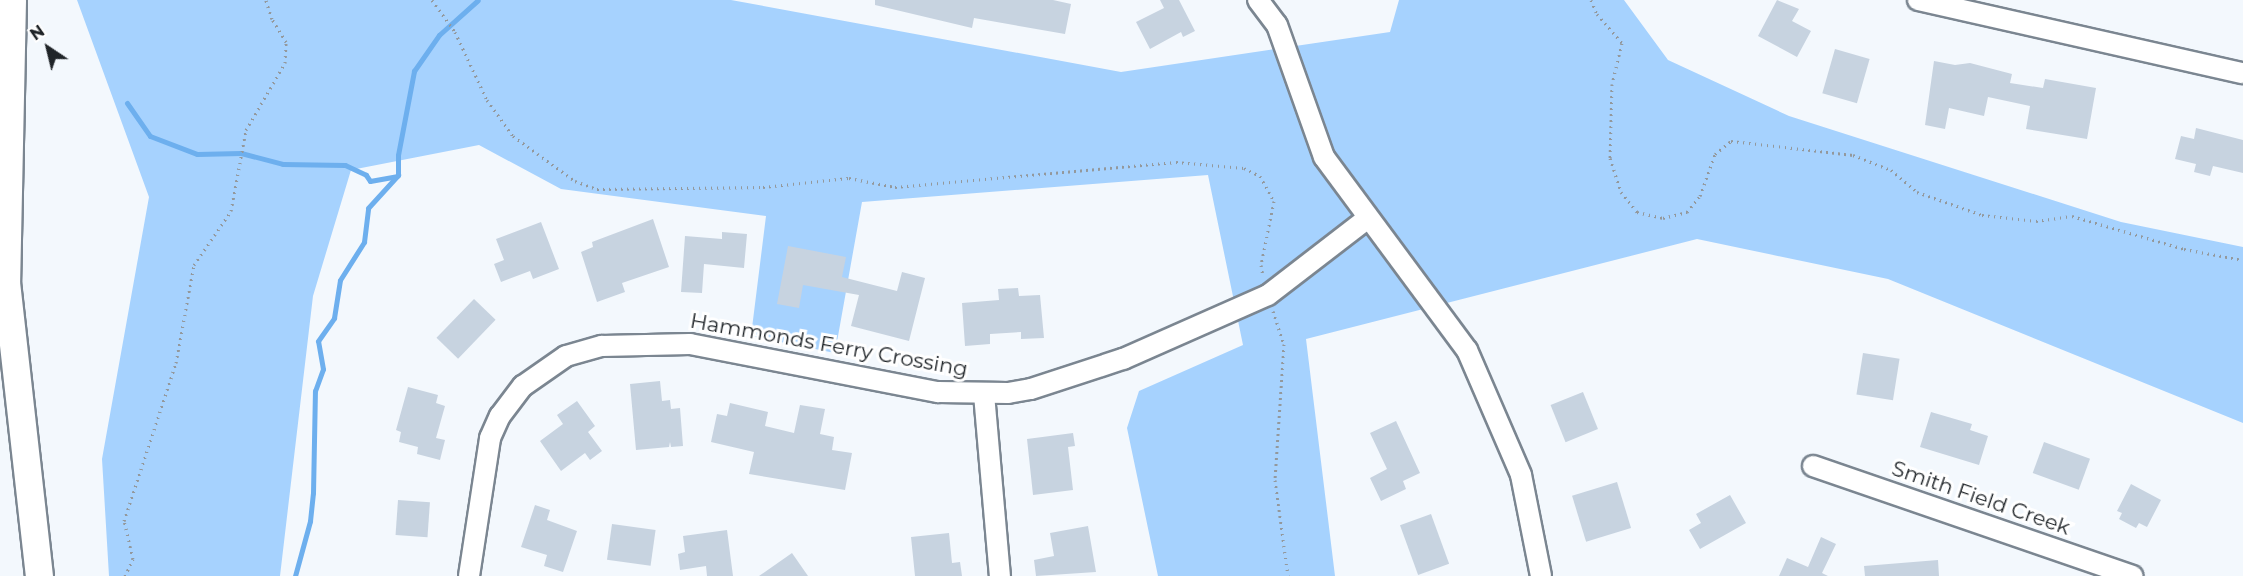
<!DOCTYPE html>
<html>
<head>
<meta charset="utf-8">
<style>
	body { margin:0 }
	#map { position:relative; width:2243px; height:576px; overflow:hidden; background:#f3f8fd; font-family:Montserrat,sans-serif }
	div>[style] { position:absolute }
	[style*='--x'] { left:calc(var(--x)*1px); top:calc(var(--y)*1px); width:calc(var(--w)*1px); rotate:calc(var(--a)*1deg) }
	.green>* { inset:0; background:#a6d2fe }
	.stream>* { height:5px; margin:-2.5px; padding:0 2.5px; transform-origin:2.5px; border-radius:2.5px; background:#6dafee }
	.building>* { inset:0; background:#c7d3e0; transform-origin:0 0 }
	.path>* { height:3px; margin-top:-1.5px; transform-origin:0; background:repeating-linear-gradient(90deg,#93989c 0 1.5px,transparent 0 6px) }
	.roads { filter:drop-shadow(2px 0 #7b8691) drop-shadow(-2px 0 #7b8691) drop-shadow(0 2px #7b8691) drop-shadow(0 -2px #7b8691) }
	.street>* { height:20px; margin:-10px; padding:0 10px; transform-origin:10px; border-radius:10px; background:#fff }
	.secondary>* { height:27px; margin:-13.5px; padding:0 13.5px; transform-origin:13.5px; border-radius:13.5px; background:#fff }
	span { translate:-50% -50%; white-space:nowrap; text-align:center; line-height:1.15; -webkit-text-stroke:6px #fff; paint-order:stroke }
	.street-label { font-size:21px; color:#1f2428 }
	.north { position:absolute; left:18px; top:18px; width:60px; height:60px; -webkit-text-stroke:4px #fff; paint-order:stroke; rotate:325deg; font-size:16px; font-weight:700; line-height:24px; text-align:center; color:#1f2428 }
	.north::after { content:''; display:block; margin:auto; width:21px; height:27px; background:#1f2428; clip-path:polygon(50% 0,100% 100%,50% 72%,0 100%) }
</style>
</head>
<body>
<div id="map">
	<div class="green">
		<div style="clip-path:polygon(77px 0,731px 0,1121px 72px,1390px 32px,1399px 0,1624px 0,1668px 60px,1789px 116px,2121px 222px,2243px 247px,2243px 423px,1888px 279px,1697px 239px,1306px 339px,1335px 576px,1158px 576px,1127px 428px,1139px 391px,1243px 345px,1208px 175px,862px 202px,835px 353px,751px 336px,766px 216px,561px 189px,479px 145px,351px 170px,313px 296px,280px 576px,109px 576px,102px 459px,149px 197px)"></div>
	</div>
	<div class="stream">
		<div style="--x:127;--y:103;--w:40;--a:55.1"></div>
		<div style="--x:150;--y:136;--w:50;--a:21"></div>
		<div style="--x:197;--y:154;--w:44;--a:-1.3"></div>
		<div style="--x:241;--y:153;--w:43;--a:14.7"></div>
		<div style="--x:283;--y:164;--w:62;--a:0.9"></div>
		<div style="--x:345;--y:165;--w:23;--a:25"></div>
		<div style="--x:366;--y:175;--w:7;--a:56"></div>
		<div style="--x:370;--y:181;--w:27;--a:-10"></div>
		<div style="--x:295;--y:576;--w:57;--a:-74.7"></div>
		<div style="--x:310;--y:521;--w:28;--a:-84"></div>
		<div style="--x:313;--y:493;--w:102;--a:-88.9"></div>
		<div style="--x:315;--y:391;--w:23;--a:-70"></div>
		<div style="--x:323;--y:369;--w:28;--a:-100"></div>
		<div style="--x:318;--y:341;--w:28;--a:-55"></div>
		<div style="--x:334;--y:318;--w:38;--a:-81"></div>
		<div style="--x:340;--y:280;--w:45;--a:-57.7"></div>
		<div style="--x:364;--y:242;--w:34;--a:-83"></div>
		<div style="--x:368;--y:208;--w:45;--a:-47.7"></div>
		<div style="--x:398;--y:175;--w:20;--a:-90"></div>
		<div style="--x:398;--y:155;--w:86;--a:-79.2"></div>
		<div style="--x:414;--y:71;--w:44;--a:-55.2"></div>
		<div style="--x:439;--y:35;--w:52;--a:-41.9"></div>
	</div>
	<div class="building">
		<div style="clip-path:polygon(875px 0,1053px 0,1071px 4px,1065px 34px,974px 18px,972px 28px,875px 5px)"></div>
		<div style="clip-path:polygon(1160px 0,1179px 0,1195px 31px,1183px 37px,1181px 32px,1150px 49px,1136px 22px,1164px 8px)"></div>
		<div style="clip-path:polygon(1777px 0,1799px 9px,1792px 21px,1811px 31px,1797px 57px,1758px 36px)"></div>
		<div style="left:1835px;top:49px;width:36px;height:46px;rotate:16deg"></div>
		<div style="clip-path:polygon(1934px 61px,1955px 65px,1970px 63px,2012px 74px,2010px 83px,2043px 88px,2045px 79px,2096px 88px,2087px 139px,2026px 129px,2030px 106px,1988px 97px,1984px 116px,1949px 108px,1945px 129px,1925px 125px)"></div>
		<div style="clip-path:polygon(2196px 128px,2243px 140px,2243px 173px,2213px 166px,2210px 176px,2194px 172px,2196px 164px,2175px 159px,2181px 136px,2194px 139px)"></div>
		<div style="clip-path:polygon(653px 219px,669px 267px,622px 283px,625px 292px,597px 302px,581px 252px,593px 247px,592px 242px)"></div>
		<div style="clip-path:polygon(541px 222px,559px 269px,533px 279px,530px 271px,501px 282px,494px 264px,504px 260px,496px 239px)"></div>
		<div style="clip-path:polygon(722px 232px,747px 234px,744px 268px,704px 264px,702px 293px,681px 292px,685px 236px,722px 239px)"></div>
		<div style="clip-path:polygon(788px 246px,846px 257px,842px 277px,897px 291px,902px 272px,925px 278px,909px 341px,851px 326px,859px 295px,803px 285px,799px 308px,777px 304px)"></div>
		<div style="clip-path:polygon(1018px 288px,1019px 296px,1040px 295px,1044px 338px,1021px 339px,1021px 332px,990px 334px,990px 344px,965px 346px,962px 303px,999px 300px,998px 289px)"></div>
		<div style="left:474px;top:299px;width:30px;height:54px;rotate:44deg"></div>
		<div style="left:1863px;top:353px;width:37px;height:42px;rotate:9deg"></div>
		<div style="clip-path:polygon(660px 381px,662px 401px,670px 400px,671px 409px,680px 408px,683px 446px,671px 447px,670px 442px,669px 447px,636px 450px,630px 384px)"></div>
		<div style="clip-path:polygon(408px 387px,438px 395px,436px 403px,445px 406px,436px 438px,445px 440px,440px 460px,417px 454px,418px 447px,399px 442px,401px 432px,396px 430px)"></div>
		<div style="left:1583px;top:392px;width:40px;height:35px;rotate:68deg"></div>
		<div style="clip-path:polygon(577px 401px,595px 426px,588px 432px,602px 451px,590px 460px,585px 453px,561px 471px,540px 441px,563px 424px,557px 415px)"></div>
		<div style="clip-path:polygon(730px 403px,768px 412px,765px 426px,794px 433px,800px 405px,825px 409px,820px 434px,834px 437px,832px 450px,852px 453px,845px 490px,749px 474px,754px 452px,711px 442px,717px 414px,727px 416px)"></div>
		<div style="clip-path:polygon(1931px 412px,1972px 424px,1970px 430px,1988px 436px,1979px 465px,1920px 447px)"></div>
		<div style="clip-path:polygon(1396px 421px,1420px 473px,1403px 481px,1406px 489px,1381px 501px,1370px 478px,1387px 469px,1370px 433px)"></div>
		<div style="clip-path:polygon(1073px 433px,1075px 446px,1068px 447px,1073px 490px,1033px 495px,1027px 439px)"></div>
		<div style="left:2044px;top:442px;width:49px;height:33px;rotate:20deg"></div>
		<div style="left:1617px;top:482px;width:48px;height:47px;rotate:73deg"></div>
		<div style="clip-path:polygon(2131px 484px,2161px 500px,2147px 527px,2139px 523px,2136px 528px,2119px 519px,2122px 513px,2117px 511px)"></div>
		<div style="clip-path:polygon(1730px 495px,1746px 523px,1700px 549px,1689px 530px,1701px 523px,1696px 514px)"></div>
		<div style="left:398px;top:500px;width:32px;height:35px;rotate:4deg"></div>
		<div style="clip-path:polygon(535px 505px,550px 510px,547px 520px,577px 531px,563px 572px,544px 566px,547px 555px,521px 547px)"></div>
		<div style="left:1431px;top:514px;width:53px;height:33px;rotate:70deg"></div>
		<div style="left:612px;top:524px;width:44px;height:36px;rotate:8deg"></div>
		<div style="clip-path:polygon(1088px 526px,1096px 572px,1036px 576px,1034px 560px,1054px 556px,1050px 533px)"></div>
		<div style="clip-path:polygon(727px 530px,733px 576px,707px 576px,706px 566px,680px 570px,678px 554px,685px 552px,683px 536px)"></div>
		<div style="clip-path:polygon(949px 533px,952px 563px,960px 562px,962px 576px,915px 576px,911px 537px)"></div>
		<div style="clip-path:polygon(1821px 537px,1836px 544px,1822px 573px,1828px 576px,1779px 576px,1787px 558px,1808px 567px)"></div>
		<div style="clip-path:polygon(792px 553px,808px 576px,759px 576px)"></div>
		<div style="clip-path:polygon(1938px 560px,1939px 576px,1865px 576px,1864px 566px)"></div>
	</div>
	<div class="path">
		<div style="--x:432;--y:0;--w:39;--a:54"></div>
		<div style="--x:455;--y:32;--w:75;--a:64.8"></div>
		<div style="--x:487;--y:100;--w:44;--a:54.2"></div>
		<div style="--x:513;--y:136;--w:77;--a:36"></div>
		<div style="--x:575;--y:181;--w:23;--a:20"></div>
		<div style="--x:597;--y:189;--w:166;--a:-0.7"></div>
		<div style="--x:763;--y:187;--w:86;--a:-6"></div>
		<div style="--x:849;--y:178;--w:47;--a:11.1"></div>
		<div style="--x:895;--y:187;--w:282;--a:-5.1"></div>
		<div style="--x:1176;--y:162;--w:68;--a:5"></div>
		<div style="--x:1244;--y:168;--w:18;--a:27"></div>
		<div style="--x:1260;--y:176;--w:29;--a:61"></div>
		<div style="--x:1274;--y:201;--w:65;--a:101.5"></div>
		<div style="--x:1261;--y:265;--w:11;--a:80"></div>
		<div style="--x:1591;--y:0;--w:15;--a:67"></div>
		<div style="--x:1597;--y:14;--w:38;--a:49"></div>
		<div style="--x:1622;--y:43;--w:42;--a:103.7"></div>
		<div style="--x:1612;--y:84;--w:74;--a:91.5"></div>
		<div style="--x:1610;--y:158;--w:36;--a:72"></div>
		<div style="--x:1621;--y:192;--w:26;--a:51"></div>
		<div style="--x:1637;--y:212;--w:27;--a:13"></div>
		<div style="--x:1663;--y:218;--w:25;--a:-14"></div>
		<div style="--x:1687;--y:212;--w:21;--a:-51"></div>
		<div style="--x:1700;--y:196;--w:45;--a:-70.3"></div>
		<div style="--x:1715;--y:154;--w:21;--a:-39"></div>
		<div style="--x:1731;--y:141;--w:123;--a:6.5"></div>
		<div style="--x:1853;--y:155;--w:41;--a:21.5"></div>
		<div style="--x:1891;--y:170;--w:34;--a:40"></div>
		<div style="--x:1917;--y:192;--w:69;--a:19.5"></div>
		<div style="--x:1982;--y:215;--w:54;--a:6.3"></div>
		<div style="--x:2036;--y:221;--w:36;--a:-8"></div>
		<div style="--x:2072;--y:216;--w:117;--a:16.4"></div>
		<div style="--x:2184;--y:249;--w:60;--a:10.6"></div>
		<div style="--x:1273;--y:311;--w:35;--a:72"></div>
		<div style="--x:1284;--y:344;--w:136;--a:93.8"></div>
		<div style="--x:1275;--y:480;--w:97;--a:82.3"></div>
		<div style="--x:125;--y:576;--w:19;--a:-65"></div>
		<div style="--x:133;--y:559;--w:39;--a:-103"></div>
		<div style="--x:124;--y:521;--w:166;--a:-71.8"></div>
		<div style="--x:176;--y:363;--w:100;--a:-79.6"></div>
		<div style="--x:194;--y:265;--w:65;--a:-55.6"></div>
		<div style="--x:231;--y:211;--w:82;--a:-79.5"></div>
		<div style="--x:246;--y:130;--w:78;--a:-59.8"></div>
		<div style="--x:285;--y:63;--w:21;--a:-87"></div>
		<div style="--x:286;--y:42;--w:27;--a:-121"></div>
		<div style="--x:272;--y:19;--w:20;--a:-108"></div>
	</div>
	<div class="roads">
		<div class="street">
			<div style="--x:1258;--y:0;--w:31;--a:53"></div>
			<div style="--x:1277;--y:25;--w:140;--a:70.4"></div>
			<div style="--x:1324;--y:157;--w:240;--a:53.5"></div>
			<div style="--x:1467;--y:350;--w:136;--a:66.6"></div>
			<div style="--x:1521;--y:475;--w:103;--a:78.8"></div>
			<div style="--x:1918;--y:0;--w:333;--a:12.7"></div>
			<div style="--x:984;--y:394;--w:183;--a:85"></div>
			<div style="--x:1813;--y:466;--w:338;--a:19"></div>
			<div style="--x:469;--y:576;--w:140;--a:-81.3"></div>
			<div style="--x:490;--y:438;--w:24;--a:-66"></div>
			<div style="--x:500;--y:416;--w:38;--a:-53"></div>
			<div style="--x:523;--y:386;--w:52;--a:-34.9"></div>
			<div style="--x:566;--y:356;--w:37;--a:-16"></div>
			<div style="--x:602;--y:346;--w:88;--a:-1.3"></div>
			<div style="--x:690;--y:344;--w:253;--a:11"></div>
			<div style="--x:938;--y:392;--w:70;--a:0.8"></div>
			<div style="--x:1008;--y:393;--w:23;--a:-10"></div>
			<div style="--x:1031;--y:389;--w:97;--a:-18.1"></div>
			<div style="--x:1123;--y:359;--w:158;--a:-23.8"></div>
			<div style="--x:1268;--y:295;--w:126;--a:-37.6"></div>
		</div>
		<div class="secondary">
			<div style="--x:12;--y:0;--w:282;--a:91.2"></div>
			<div style="--x:6;--y:282;--w:296;--a:83.6"></div>
		</div>
	</div>
	<div class="street-label">
		<span style="left:829px;top:345px;rotate:10deg">Hammonds Ferry Crossing</span>
		<span style="left:1981px;top:498px;rotate:19deg">Smith Field Creek</span>
	</div>
	<div class="north">N</div>
</div>
</body>
</html>
